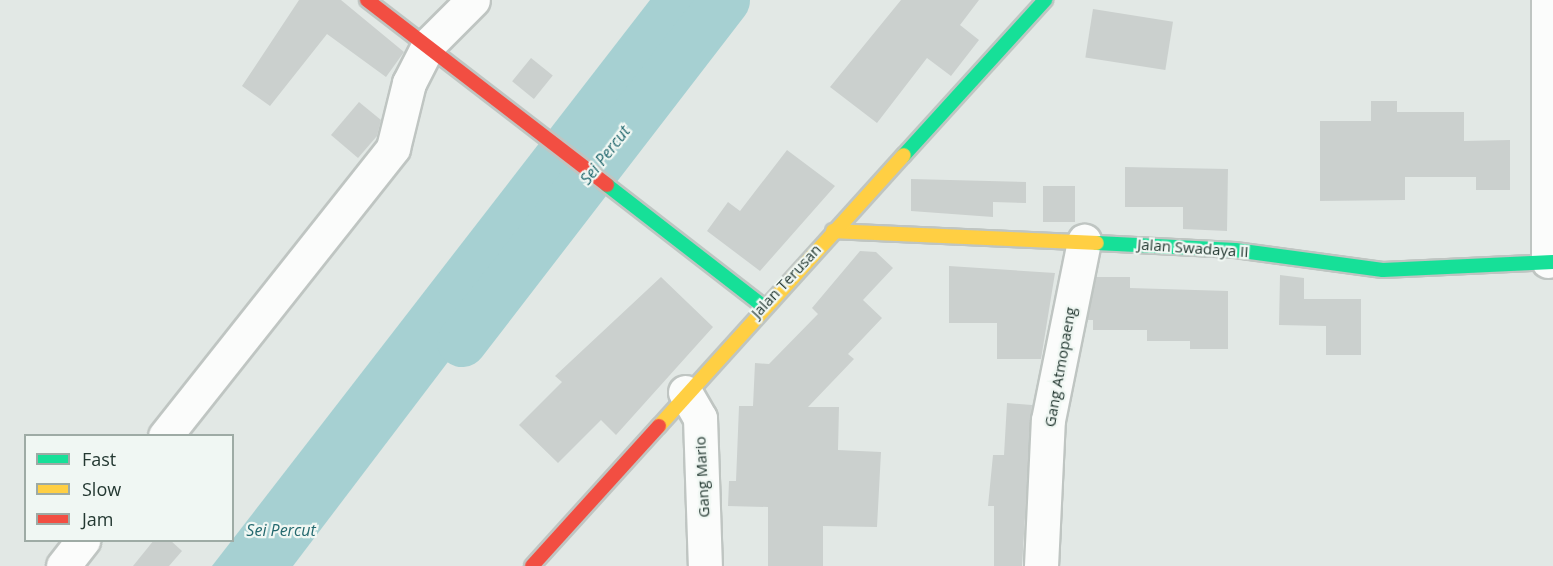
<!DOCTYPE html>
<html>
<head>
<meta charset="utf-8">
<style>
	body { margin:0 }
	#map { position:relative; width:1553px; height:566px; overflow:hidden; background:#e2e8e5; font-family:"Open Sans",sans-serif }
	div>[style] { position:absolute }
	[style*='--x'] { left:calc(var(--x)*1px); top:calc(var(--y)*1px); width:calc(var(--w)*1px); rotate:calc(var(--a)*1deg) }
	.water>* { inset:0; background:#a6d0d2 }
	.river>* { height:50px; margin:-25px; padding:0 25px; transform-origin:25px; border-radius:25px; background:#a6d0d2 }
	.building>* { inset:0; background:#cbd0ce; transform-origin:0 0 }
	.roads { filter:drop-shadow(2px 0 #bfc5c2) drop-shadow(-2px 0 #bfc5c2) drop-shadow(0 2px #bfc5c2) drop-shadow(0 -2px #bfc5c2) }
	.street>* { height:33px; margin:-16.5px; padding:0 16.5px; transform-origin:16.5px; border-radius:16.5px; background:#fbfcfb }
	.fast>* { height:14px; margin:-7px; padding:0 7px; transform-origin:7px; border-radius:7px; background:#16e098 }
	.slow>* { height:14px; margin:-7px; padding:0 7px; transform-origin:7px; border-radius:7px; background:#ffcf43 }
	.jam>* { height:14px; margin:-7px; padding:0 7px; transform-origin:7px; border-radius:7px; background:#f24e42 }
	span { translate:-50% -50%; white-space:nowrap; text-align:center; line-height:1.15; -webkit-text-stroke:4.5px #f0f7f3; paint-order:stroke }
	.street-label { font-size:15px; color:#233831 }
	.water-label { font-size:16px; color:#23686e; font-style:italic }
	.legend { position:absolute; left:24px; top:434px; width:210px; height:108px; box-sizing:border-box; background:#f0f7f3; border:2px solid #9eaba5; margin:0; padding:8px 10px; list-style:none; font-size:18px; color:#233831 }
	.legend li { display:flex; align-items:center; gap:12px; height:30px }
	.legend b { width:30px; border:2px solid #9eaba5 }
</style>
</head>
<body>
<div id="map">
	<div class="water">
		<div style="clip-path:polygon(650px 0,723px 0,293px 566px,212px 566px)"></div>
	</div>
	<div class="river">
		<div style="--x:462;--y:342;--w:431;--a:-52.4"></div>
	</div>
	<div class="building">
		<div style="clip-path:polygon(299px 0,341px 0,404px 52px,386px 77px,327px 34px,270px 106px,242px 86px)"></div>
		<div style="clip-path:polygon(901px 0,979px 0,960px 25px,979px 40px,951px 76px,927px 58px,877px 123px,830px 87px)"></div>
		<div style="left:1093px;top:9px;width:81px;height:49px;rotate:9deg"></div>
		<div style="left:531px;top:58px;width:28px;height:30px;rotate:39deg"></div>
		<div style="clip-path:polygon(1371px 101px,1397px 101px,1397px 112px,1464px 112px,1464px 141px,1510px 140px,1510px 190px,1476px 190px,1476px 177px,1405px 177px,1405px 200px,1320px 201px,1320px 121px,1371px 121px)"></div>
		<div style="clip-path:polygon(359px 102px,381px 120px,377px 136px,358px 158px,331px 135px)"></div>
		<div style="clip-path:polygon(787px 150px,835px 186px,760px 271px,707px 231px,728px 202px,740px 211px)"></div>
		<div style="clip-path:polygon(1125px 167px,1228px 169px,1227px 231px,1183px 229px,1183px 207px,1125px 207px)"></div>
		<div style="clip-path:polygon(911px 179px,1026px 182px,1026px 203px,993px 202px,993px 217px,911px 211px)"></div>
		<div style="left:1043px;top:186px;width:32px;height:36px"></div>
		<div style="clip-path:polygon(860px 251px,876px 252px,893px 268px,863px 300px,882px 318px,848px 354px,854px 359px,808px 407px,839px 407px,838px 450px,881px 452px,877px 527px,823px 526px,823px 566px,768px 566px,768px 507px,728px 506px,729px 481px,736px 481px,739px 406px,753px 406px,755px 363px,769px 364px,818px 314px,812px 308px)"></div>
		<div style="clip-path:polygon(949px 266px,1055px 273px,1041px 359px,997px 359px,997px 323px,949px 323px)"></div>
		<div style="clip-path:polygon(1280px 275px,1304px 278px,1304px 299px,1361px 299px,1361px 355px,1326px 355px,1326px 326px,1279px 325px)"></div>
		<div style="clip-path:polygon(661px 277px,713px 327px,616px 435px,601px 420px,558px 463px,519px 425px,562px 382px,555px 376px)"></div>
		<div style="clip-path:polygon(1096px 277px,1130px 277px,1130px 288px,1228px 291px,1228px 349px,1190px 349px,1190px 341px,1147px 341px,1147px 330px,1093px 330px,1093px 320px,1087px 320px)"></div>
		<div style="clip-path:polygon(1007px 403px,1032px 405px,1022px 566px,994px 566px,994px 506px,988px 506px,993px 455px,1004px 455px)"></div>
		<div style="clip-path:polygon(154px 540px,170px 540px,182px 551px,169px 566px,133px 566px)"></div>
	</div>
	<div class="roads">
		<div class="street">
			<div style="--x:1548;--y:0;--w:261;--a:90"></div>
			<div style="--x:685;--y:392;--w:30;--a:60"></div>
			<div style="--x:700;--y:418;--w:148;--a:88.1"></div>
			<div style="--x:165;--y:436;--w:367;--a:-51.6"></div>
			<div style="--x:393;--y:148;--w:67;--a:-76.2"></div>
			<div style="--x:409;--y:83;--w:44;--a:-62.9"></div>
			<div style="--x:429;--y:44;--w:62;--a:-45"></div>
			<div style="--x:63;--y:566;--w:33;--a:-52"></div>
			<div style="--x:1041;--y:566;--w:146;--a:-87.3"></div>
			<div style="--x:1048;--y:420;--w:183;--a:-78.6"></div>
		</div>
		<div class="fast">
			<div style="--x:904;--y:155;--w:210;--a:-47.7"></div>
			<div style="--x:607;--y:185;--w:197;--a:37.8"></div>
			<div style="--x:1097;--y:243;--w:138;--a:2.9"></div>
			<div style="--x:1235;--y:250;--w:149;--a:7.7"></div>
			<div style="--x:1383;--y:270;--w:170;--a:-2.7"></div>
		</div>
		<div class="slow">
			<div style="--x:833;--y:231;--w:264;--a:2.6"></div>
			<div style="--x:659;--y:426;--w:365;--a:-47.9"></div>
		</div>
		<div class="jam">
			<div style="--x:367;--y:0;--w:303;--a:37.6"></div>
			<div style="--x:532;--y:566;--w:189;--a:-47.8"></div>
		</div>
	</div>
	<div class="street-label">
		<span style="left:1193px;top:248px;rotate:4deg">Jalan Swadaya II</span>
		<span style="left:786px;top:281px;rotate:-47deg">Jalan Terusan</span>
		<span style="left:1060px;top:367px;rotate:-80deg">Gang Atmopaeng</span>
		<span style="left:702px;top:477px;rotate:-93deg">Gang Mario</span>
	</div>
	<div class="water-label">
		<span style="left:605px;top:155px;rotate:-52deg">Sei Percut</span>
		<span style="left:281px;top:530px">Sei Percut</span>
	</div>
	<ul class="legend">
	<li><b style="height:8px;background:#16e098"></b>Fast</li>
	<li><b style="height:8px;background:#ffcf43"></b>Slow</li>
	<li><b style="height:8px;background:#f24e42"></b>Jam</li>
	</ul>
</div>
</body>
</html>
